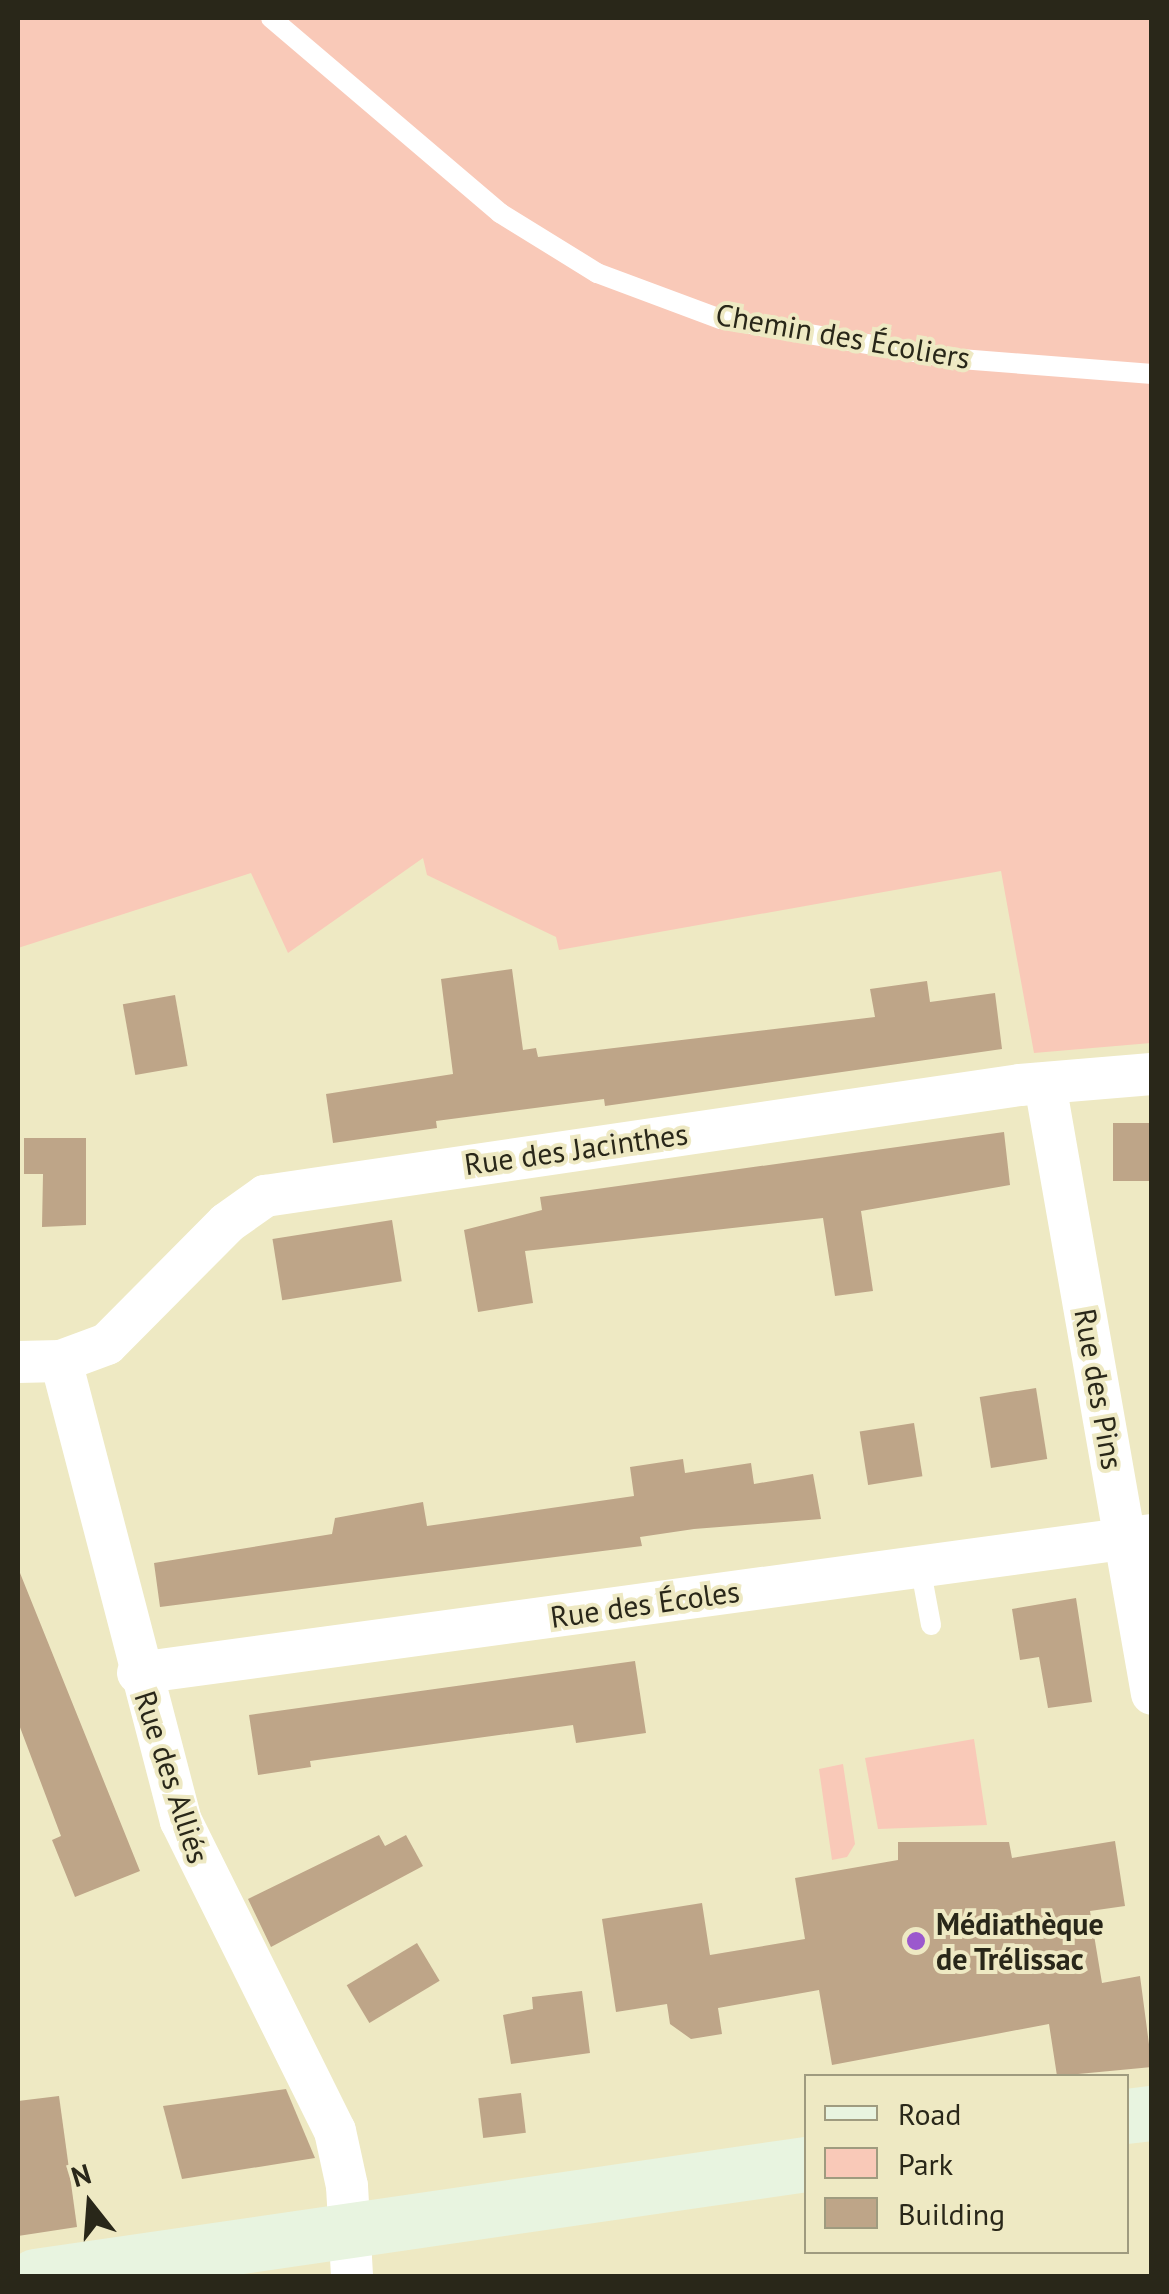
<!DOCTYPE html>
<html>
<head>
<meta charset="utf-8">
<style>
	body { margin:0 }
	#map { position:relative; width:1169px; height:2294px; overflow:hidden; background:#eee9c3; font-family:"PT Sans",sans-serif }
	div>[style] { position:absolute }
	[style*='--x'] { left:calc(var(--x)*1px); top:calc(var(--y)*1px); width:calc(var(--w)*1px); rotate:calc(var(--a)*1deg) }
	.green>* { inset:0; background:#f9c9b8 }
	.building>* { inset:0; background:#bea588; transform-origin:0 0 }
	.lane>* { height:20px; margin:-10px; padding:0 10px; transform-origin:10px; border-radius:10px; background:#fff }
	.street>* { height:42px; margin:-21px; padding:0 21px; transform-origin:21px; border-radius:21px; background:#fff }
	.secondary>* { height:55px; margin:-27.5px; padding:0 27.5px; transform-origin:27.5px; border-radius:27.5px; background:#e8f4e0 }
	.dots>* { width:28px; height:28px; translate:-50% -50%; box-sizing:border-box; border:5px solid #eee9c3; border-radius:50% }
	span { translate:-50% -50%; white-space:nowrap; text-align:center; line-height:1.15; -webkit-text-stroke:8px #eee9c3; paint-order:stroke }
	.street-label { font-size:30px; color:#292719 }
	.poi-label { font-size:30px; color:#292719; font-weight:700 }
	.left { translate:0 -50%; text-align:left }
	.frame { position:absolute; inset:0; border:20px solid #292719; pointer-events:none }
	.legend { position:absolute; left:804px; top:2074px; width:325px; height:180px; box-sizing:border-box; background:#eee9c3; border:2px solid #9f9b7f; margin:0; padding:12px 18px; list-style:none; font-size:30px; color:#292719 }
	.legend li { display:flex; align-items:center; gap:20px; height:50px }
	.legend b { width:50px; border:2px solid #9f9b7f }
	.north { position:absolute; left:40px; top:2154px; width:100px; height:100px; -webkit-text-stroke:8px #eee9c3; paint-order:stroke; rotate:343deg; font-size:28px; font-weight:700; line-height:40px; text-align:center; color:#292719 }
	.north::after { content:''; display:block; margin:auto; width:35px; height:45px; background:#292719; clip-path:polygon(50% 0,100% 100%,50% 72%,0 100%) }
</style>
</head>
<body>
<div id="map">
	<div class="green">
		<div style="clip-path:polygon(18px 18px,1151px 18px,1151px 1043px,1034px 1053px,1001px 871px,559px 950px,556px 937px,427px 875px,423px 858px,288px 953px,251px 873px,18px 948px)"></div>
		<div style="clip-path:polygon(974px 1739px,987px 1825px,878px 1829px,865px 1758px)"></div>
		<div style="clip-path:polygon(843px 1764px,855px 1844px,847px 1857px,832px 1860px,819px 1769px)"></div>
	</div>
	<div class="building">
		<div style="clip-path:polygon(512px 969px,523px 1050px,536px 1048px,538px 1057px,875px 1017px,870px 989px,927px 981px,930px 1002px,995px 993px,1002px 1049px,605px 1106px,604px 1099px,436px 1121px,437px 1128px,333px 1143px,326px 1094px,453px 1074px,441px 979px)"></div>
		<div style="left:175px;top:995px;width:72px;height:53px;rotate:80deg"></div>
		<div style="left:1152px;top:1123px;width:58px;height:39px;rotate:90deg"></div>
		<div style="clip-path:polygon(1004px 1132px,1010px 1185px,861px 1211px,873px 1291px,835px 1296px,823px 1218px,525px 1251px,533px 1303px,478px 1312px,464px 1230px,542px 1210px,540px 1197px)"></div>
		<div style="clip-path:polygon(24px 1138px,86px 1138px,86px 1225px,42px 1227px,43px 1174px,24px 1174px)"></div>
		<div style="left:392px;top:1220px;width:62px;height:121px;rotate:81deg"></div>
		<div style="left:1036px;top:1388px;width:72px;height:57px;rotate:81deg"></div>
		<div style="left:914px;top:1423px;width:54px;height:55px;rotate:81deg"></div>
		<div style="clip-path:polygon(683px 1459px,685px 1473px,751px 1463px,754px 1484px,813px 1474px,821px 1519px,694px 1529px,640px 1537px,642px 1546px,160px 1607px,154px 1563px,332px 1534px,335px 1518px,423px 1502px,427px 1526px,634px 1496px,630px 1467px)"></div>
		<div style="clip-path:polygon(18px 1568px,140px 1871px,75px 1897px,52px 1840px,61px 1836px,18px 1722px)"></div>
		<div style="clip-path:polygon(1076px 1598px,1092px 1702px,1048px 1708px,1039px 1657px,1020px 1660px,1012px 1609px)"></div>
		<div style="clip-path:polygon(635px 1661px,646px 1733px,576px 1743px,573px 1725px,310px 1761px,311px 1767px,258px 1775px,249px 1715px)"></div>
		<div style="clip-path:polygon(379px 1835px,385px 1846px,406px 1835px,423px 1866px,271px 1947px,248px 1899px)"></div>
		<div style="clip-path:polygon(1115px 1841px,1125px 1906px,1090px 1911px,1102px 1983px,1140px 1976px,1152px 2067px,1057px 2076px,1049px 2024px,832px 2065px,819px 1990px,718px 2008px,722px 2034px,691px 2039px,670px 2024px,667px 2004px,616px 2012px,602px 1919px,702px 1903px,710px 1955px,805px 1939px,795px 1878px,898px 1860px,898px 1842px,1009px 1842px,1012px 1858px)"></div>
		<div style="left:417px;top:1943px;width:44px;height:82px;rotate:59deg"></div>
		<div style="clip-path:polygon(582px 1991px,590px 2053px,511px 2064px,503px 2015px,533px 2009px,532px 1997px)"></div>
		<div style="clip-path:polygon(286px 2089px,315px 2158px,182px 2179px,163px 2106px)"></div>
		<div style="left:521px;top:2093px;width:40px;height:43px;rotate:83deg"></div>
		<div style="clip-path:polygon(59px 2096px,77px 2227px,18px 2236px,18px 2101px)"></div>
	</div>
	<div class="lane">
		<div style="--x:271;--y:18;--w:301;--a:40.4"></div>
		<div style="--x:500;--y:213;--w:114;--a:31.7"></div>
		<div style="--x:597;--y:273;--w:132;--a:20.4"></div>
		<div style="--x:721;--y:319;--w:230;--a:9.7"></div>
		<div style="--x:948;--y:358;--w:205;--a:4.5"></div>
		<div style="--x:920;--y:1566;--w:60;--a:79.4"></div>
	</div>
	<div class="street">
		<div style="--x:1045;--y:1084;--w:619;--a:80.05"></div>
		<div style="--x:61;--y:1361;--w:475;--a:75.4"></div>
		<div style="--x:181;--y:1821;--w:346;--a:63.6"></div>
		<div style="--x:335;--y:2131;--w:56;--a:77.7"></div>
		<div style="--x:347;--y:2186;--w:90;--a:86.8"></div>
		<div style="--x:18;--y:1362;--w:43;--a:-1.3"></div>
		<div style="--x:61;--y:1361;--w:49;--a:-20.3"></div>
		<div style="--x:107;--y:1344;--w:170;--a:-45.2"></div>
		<div style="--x:227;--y:1223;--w:47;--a:-35.4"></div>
		<div style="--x:265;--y:1196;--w:763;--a:-8.36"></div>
		<div style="--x:1020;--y:1085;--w:132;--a:-4.8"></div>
		<div style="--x:138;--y:1673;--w:1023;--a:-7.75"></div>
	</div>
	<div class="secondary">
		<div style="--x:1126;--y:2116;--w:26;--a:-7"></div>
		<div style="--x:35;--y:2276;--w:779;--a:-8.27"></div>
	</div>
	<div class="dots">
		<div style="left:916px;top:1941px;background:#9b58cd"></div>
	</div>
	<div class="street-label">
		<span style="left:843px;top:336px;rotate:10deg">Chemin des Écoliers</span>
		<span style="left:576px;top:1149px;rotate:-8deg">Rue des Jacinthes</span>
		<span style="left:1099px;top:1389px;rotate:80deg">Rue des Pins</span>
		<span style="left:645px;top:1604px;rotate:-8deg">Rue des Écoles</span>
		<span style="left:172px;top:1777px;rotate:72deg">Rue des Alliés</span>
	</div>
	<div class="poi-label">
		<span class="left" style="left:936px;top:1941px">Médiathèque<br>de Trélissac</span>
	</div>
	<div class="frame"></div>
	<ul class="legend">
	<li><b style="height:12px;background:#e8f4e0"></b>Road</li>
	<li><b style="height:28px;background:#f9c9b8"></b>Park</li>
	<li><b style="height:28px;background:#bea588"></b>Building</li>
	</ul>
	<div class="north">N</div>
</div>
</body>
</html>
